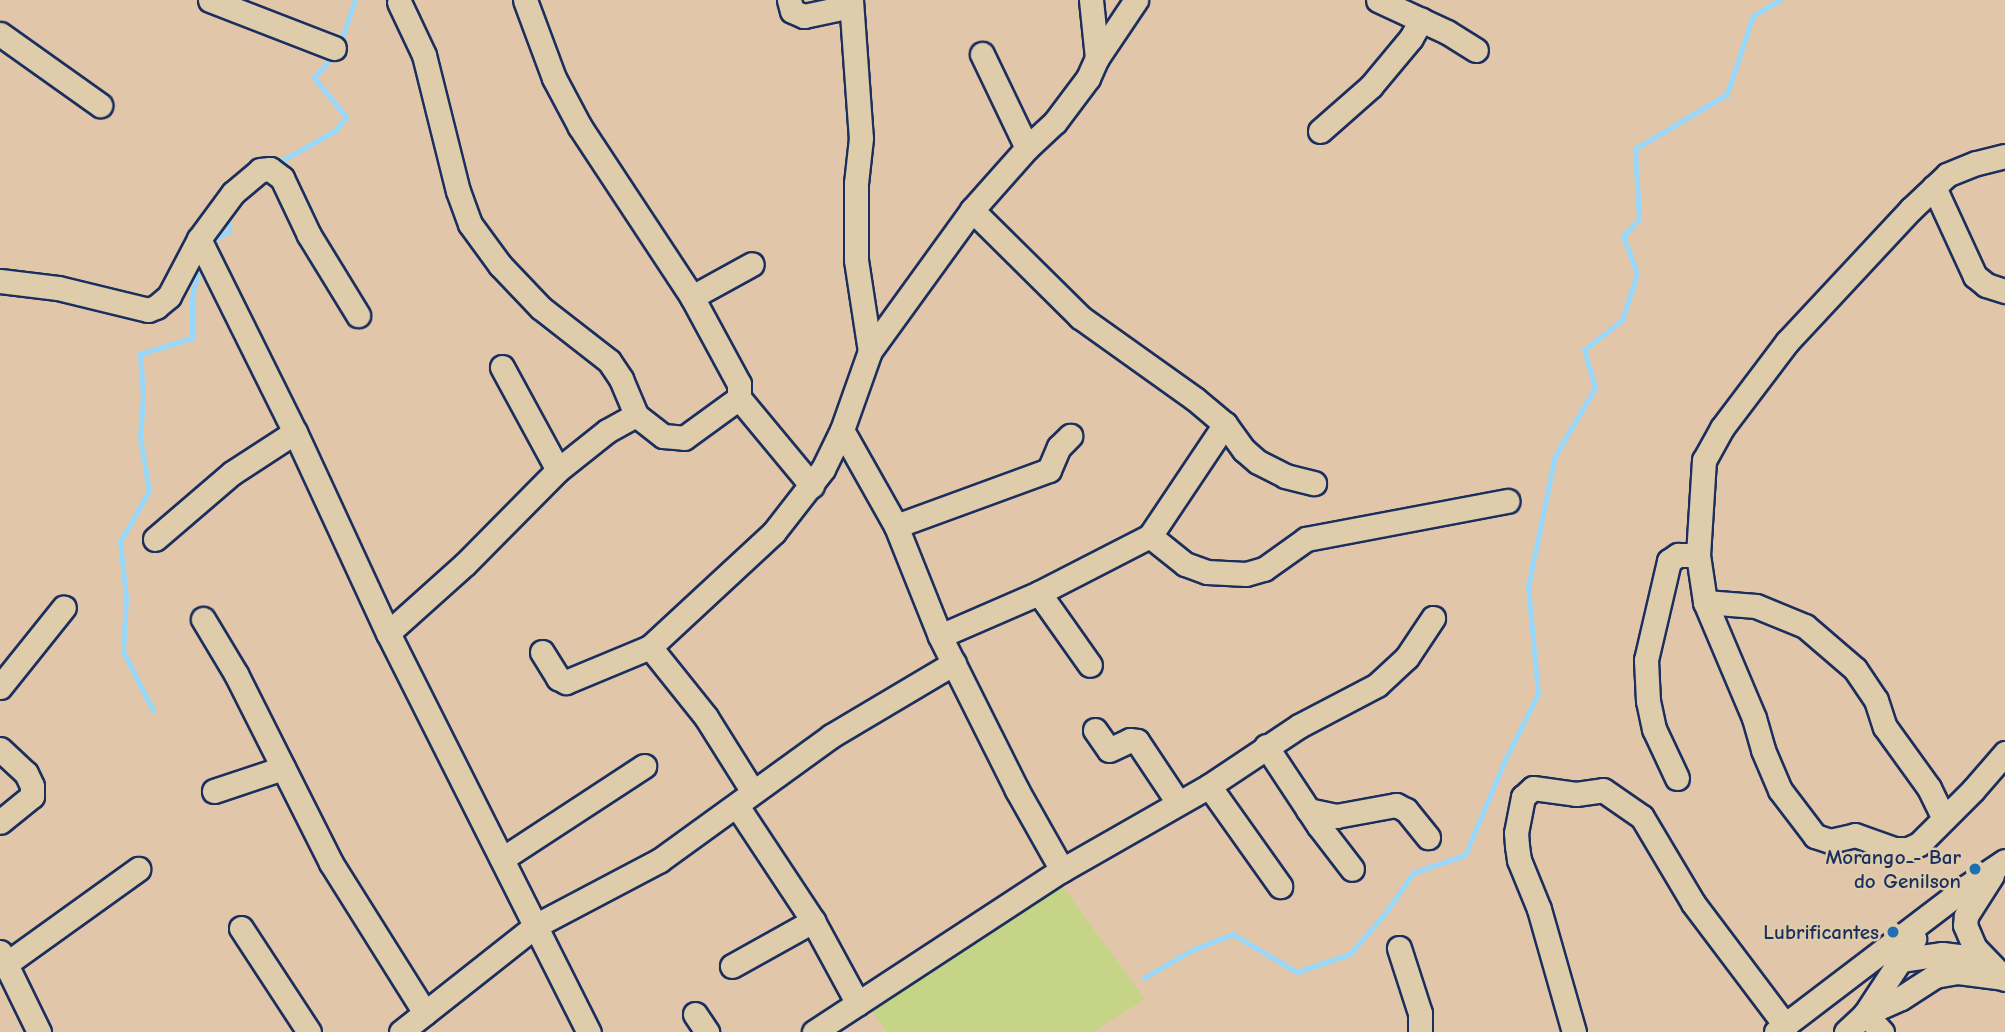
<!DOCTYPE html>
<html>
<head>
<meta charset="utf-8">
<style>
	body { margin:0 }
	#map { position:relative; width:2005px; height:1032px; overflow:hidden; background:#e1c6aa; font-family:"Comic Neue",sans-serif }
	div>[style] { position:absolute }
	[style*='--x'] { left:calc(var(--x)*1px); top:calc(var(--y)*1px); width:calc(var(--w)*1px); rotate:calc(var(--a)*1deg) }
	.green>* { inset:0; background:#c6d488 }
	.stream>* { height:4.5px; margin:-2.25px; padding:0 2.25px; transform-origin:2.25px; border-radius:2.25px; background:#98d8fa }
	.roads { filter:drop-shadow(2px 0 #1b2f5e) drop-shadow(-2px 0 #1b2f5e) drop-shadow(0 2px #1b2f5e) drop-shadow(0 -2px #1b2f5e) }
	.minor>* { height:23px; margin:-11.5px; padding:0 11.5px; transform-origin:11.5px; border-radius:11.5px; background:#deccaa }
	.dots>* { width:19px; height:19px; translate:-50% -50%; box-sizing:border-box; border:4px solid #deccaa; border-radius:50% }
	span { translate:-50% -50%; white-space:nowrap; text-align:center; line-height:1.15; -webkit-text-stroke:5px #deccaa; paint-order:stroke }
	.poi-label { font-size:21px; color:#1b2f5e; font-weight:700 }
	.right { translate:-100% -50%; text-align:right }
</style>
</head>
<body>
<div id="map">
	<div class="green">
		<div style="clip-path:polygon(1062px 886px,1145px 999px,1093px 1032px,887px 1032px,871px 1009px)"></div>
	</div>
	<div class="stream">
		<div style="--x:340;--y:45;--w:47;--a:-71.6"></div>
		<div style="--x:276;--y:164;--w:69;--a:-29.5"></div>
		<div style="--x:336;--y:130;--w:16;--a:-52"></div>
		<div style="--x:346;--y:117;--w:50;--a:-129.4"></div>
		<div style="--x:314;--y:78;--w:30;--a:-50"></div>
		<div style="--x:208;--y:243;--w:24;--a:-30"></div>
		<div style="--x:229;--y:231;--w:16;--a:-97"></div>
		<div style="--x:153;--y:711;--w:67;--a:-116.6"></div>
		<div style="--x:123;--y:651;--w:54;--a:-86.8"></div>
		<div style="--x:126;--y:597;--w:55;--a:-96.2"></div>
		<div style="--x:120;--y:542;--w:59;--a:-60.4"></div>
		<div style="--x:149;--y:491;--w:55;--a:-99.5"></div>
		<div style="--x:140;--y:437;--w:42;--a:-85.9"></div>
		<div style="--x:143;--y:395;--w:41;--a:-94.2"></div>
		<div style="--x:140;--y:354;--w:54;--a:-17.1"></div>
		<div style="--x:192;--y:338;--w:41;--a:-90"></div>
		<div style="--x:192;--y:297;--w:36;--a:-77"></div>
		<div style="--x:1144;--y:978;--w:56;--a:-30.3"></div>
		<div style="--x:1192;--y:950;--w:44;--a:-21.3"></div>
		<div style="--x:1233;--y:934;--w:74;--a:30.7"></div>
		<div style="--x:1297;--y:972;--w:56;--a:-18.8"></div>
		<div style="--x:1350;--y:954;--w:55;--a:-49.4"></div>
		<div style="--x:1386;--y:912;--w:47;--a:-55.3"></div>
		<div style="--x:1413;--y:873;--w:55;--a:-19.1"></div>
		<div style="--x:1465;--y:855;--w:101;--a:-67.2"></div>
		<div style="--x:1504;--y:762;--w:76;--a:-63.4"></div>
		<div style="--x:1538;--y:694;--w:107;--a:-95.3"></div>
		<div style="--x:1528;--y:587;--w:134;--a:-78.4"></div>
		<div style="--x:1555;--y:456;--w:79;--a:-59.5"></div>
		<div style="--x:1595;--y:388;--w:40;--a:-106"></div>
		<div style="--x:1584;--y:350;--w:48;--a:-38.3"></div>
		<div style="--x:1622;--y:320;--w:48;--a:-71.9"></div>
		<div style="--x:1637;--y:274;--w:40;--a:-110.2"></div>
		<div style="--x:1623;--y:236;--w:23;--a:-47"></div>
		<div style="--x:1639;--y:219;--w:70;--a:-93.3"></div>
		<div style="--x:1635;--y:149;--w:107;--a:-30.9"></div>
		<div style="--x:1727;--y:94;--w:82;--a:-71.6"></div>
		<div style="--x:1753;--y:16;--w:31;--a:-31"></div>
	</div>
	<div class="roads">
		<div class="minor">
			<div style="--x:210;--y:0;--w:133;--a:21.2"></div>
			<div style="--x:525;--y:0;--w:83;--a:69.6"></div>
			<div style="--x:554;--y:78;--w:55;--a:62"></div>
			<div style="--x:580;--y:127;--w:204;--a:56.6"></div>
			<div style="--x:692;--y:297;--w:99;--a:61.6"></div>
			<div style="--x:739;--y:384;--w:14;--a:90"></div>
			<div style="--x:739;--y:398;--w:114;--a:50.3"></div>
			<div style="--x:789;--y:0;--w:11;--a:75"></div>
			<div style="--x:792;--y:11;--w:13;--a:23"></div>
			<div style="--x:804;--y:16;--w:48;--a:-12"></div>
			<div style="--x:851;--y:0;--w:138;--a:85.9"></div>
			<div style="--x:861;--y:138;--w:45;--a:96.3"></div>
			<div style="--x:856;--y:183;--w:77;--a:90"></div>
			<div style="--x:856;--y:260;--w:92;--a:81.3"></div>
			<div style="--x:1378;--y:0;--w:76;--a:24.9"></div>
			<div style="--x:1447;--y:32;--w:34;--a:32"></div>
			<div style="--x:399;--y:2;--w:59;--a:64.7"></div>
			<div style="--x:424;--y:55;--w:140;--a:76"></div>
			<div style="--x:458;--y:191;--w:35;--a:70"></div>
			<div style="--x:470;--y:224;--w:51;--a:53.8"></div>
			<div style="--x:500;--y:265;--w:59;--a:46.4"></div>
			<div style="--x:541;--y:308;--w:86;--a:37.9"></div>
			<div style="--x:609;--y:361;--w:22;--a:56"></div>
			<div style="--x:621;--y:379;--w:39;--a:67"></div>
			<div style="--x:0;--y:34;--w:123;--a:35.4"></div>
			<div style="--x:982;--y:54;--w:104;--a:64.4"></div>
			<div style="--x:1097;--y:58;--w:70;--a:-56.1"></div>
			<div style="--x:1320;--y:131;--w:68;--a:-41.4"></div>
			<div style="--x:1371;--y:86;--w:62;--a:-50.2"></div>
			<div style="--x:1411;--y:38;--w:21;--a:-61"></div>
			<div style="--x:2005;--y:156;--w:30;--a:166"></div>
			<div style="--x:1976;--y:163;--w:31;--a:158"></div>
			<div style="--x:1947;--y:175;--w:50;--a:136.6"></div>
			<div style="--x:1911;--y:209;--w:182;--a:133"></div>
			<div style="--x:1787;--y:342;--w:108;--a:127.1"></div>
			<div style="--x:1722;--y:428;--w:37;--a:119"></div>
			<div style="--x:1704;--y:460;--w:95;--a:93.6"></div>
			<div style="--x:1698;--y:555;--w:48;--a:81.5"></div>
			<div style="--x:1705;--y:602;--w:126;--a:67.1"></div>
			<div style="--x:1754;--y:718;--w:33;--a:74"></div>
			<div style="--x:1763;--y:750;--w:43;--a:67"></div>
			<div style="--x:1780;--y:790;--w:58;--a:52.7"></div>
			<div style="--x:1815;--y:836;--w:16;--a:18"></div>
			<div style="--x:1830;--y:841;--w:26;--a:-13"></div>
			<div style="--x:1855;--y:835;--w:41;--a:19.7"></div>
			<div style="--x:1894;--y:849;--w:14;--a:0"></div>
			<div style="--x:1908;--y:849;--w:12;--a:-24"></div>
			<div style="--x:1919;--y:844;--w:76;--a:-45"></div>
			<div style="--x:1973;--y:790;--w:49;--a:-49.1"></div>
			<div style="--x:1934;--y:187;--w:98;--a:65.3"></div>
			<div style="--x:1975;--y:276;--w:14;--a:39"></div>
			<div style="--x:1986;--y:285;--w:20;--a:18"></div>
			<div style="--x:972;--y:210;--w:152;--a:44.7"></div>
			<div style="--x:1080;--y:317;--w:141;--a:35.5"></div>
			<div style="--x:1195;--y:399;--w:39;--a:40"></div>
			<div style="--x:1225;--y:424;--w:32;--a:54"></div>
			<div style="--x:1244;--y:450;--w:18;--a:41"></div>
			<div style="--x:1258;--y:462;--w:30;--a:27"></div>
			<div style="--x:1285;--y:476;--w:30;--a:14"></div>
			<div style="--x:199;--y:239;--w:216;--a:63.6"></div>
			<div style="--x:295;--y:432;--w:221;--a:65.2"></div>
			<div style="--x:388;--y:633;--w:447;--a:63.3"></div>
			<div style="--x:0;--y:281;--w:58;--a:6.9"></div>
			<div style="--x:58;--y:288;--w:93;--a:13.7"></div>
			<div style="--x:148;--y:310;--w:9;--a:-21"></div>
			<div style="--x:156;--y:307;--w:17;--a:-40"></div>
			<div style="--x:169;--y:296;--w:64;--a:-62.2"></div>
			<div style="--x:199;--y:239;--w:57;--a:-53.5"></div>
			<div style="--x:233;--y:193;--w:35;--a:-40"></div>
			<div style="--x:260;--y:170;--w:10;--a:-6"></div>
			<div style="--x:270;--y:169;--w:15;--a:37"></div>
			<div style="--x:282;--y:178;--w:63;--a:64.7"></div>
			<div style="--x:309;--y:235;--w:94;--a:58.5"></div>
			<div style="--x:692;--y:297;--w:68;--a:-28.8"></div>
			<div style="--x:502;--y:367;--w:117;--a:61.5"></div>
			<div style="--x:896;--y:526;--w:163;--a:-20.1"></div>
			<div style="--x:1049;--y:470;--w:25;--a:-67"></div>
			<div style="--x:1059;--y:447;--w:16;--a:-45"></div>
			<div style="--x:1150;--y:536;--w:135;--a:-56.2"></div>
			<div style="--x:155;--y:539;--w:101;--a:-40.6"></div>
			<div style="--x:232;--y:473;--w:75;--a:-33.1"></div>
			<div style="--x:1039;--y:593;--w:88;--a:54.7"></div>
			<div style="--x:1705;--y:602;--w:51;--a:4.5"></div>
			<div style="--x:1756;--y:606;--w:53;--a:22.2"></div>
			<div style="--x:1805;--y:626;--w:66;--a:40.7"></div>
			<div style="--x:1855;--y:669;--w:37;--a:56"></div>
			<div style="--x:1876;--y:700;--w:28;--a:72"></div>
			<div style="--x:1885;--y:727;--w:75;--a:54.2"></div>
			<div style="--x:1929;--y:788;--w:32;--a:64"></div>
			<div style="--x:203;--y:619;--w:64;--a:59"></div>
			<div style="--x:236;--y:674;--w:212;--a:63.3"></div>
			<div style="--x:331;--y:863;--w:177;--a:57.9"></div>
			<div style="--x:388;--y:633;--w:103;--a:-41.9"></div>
			<div style="--x:465;--y:564;--w:132;--a:-45.3"></div>
			<div style="--x:558;--y:470;--w:63;--a:-38.5"></div>
			<div style="--x:607;--y:431;--w:33;--a:-29"></div>
			<div style="--x:636;--y:415;--w:34;--a:38"></div>
			<div style="--x:663;--y:436;--w:21;--a:5"></div>
			<div style="--x:684;--y:438;--w:68;--a:-36"></div>
			<div style="--x:940;--y:636;--w:108;--a:-23.5"></div>
			<div style="--x:1039;--y:593;--w:125;--a:-27.2"></div>
			<div style="--x:1150;--y:536;--w:45;--a:38.7"></div>
			<div style="--x:1185;--y:564;--w:23;--a:20"></div>
			<div style="--x:1207;--y:572;--w:39;--a:3"></div>
			<div style="--x:1246;--y:574;--w:19;--a:-16"></div>
			<div style="--x:1264;--y:569;--w:52;--a:-35.5"></div>
			<div style="--x:1306;--y:539;--w:205;--a:-10.7"></div>
			<div style="--x:542;--y:652;--w:31;--a:58"></div>
			<div style="--x:558;--y:678;--w:9;--a:27"></div>
			<div style="--x:566;--y:682;--w:91;--a:-22.6"></div>
			<div style="--x:0;--y:687;--w:102;--a:-51.3"></div>
			<div style="--x:1095;--y:730;--w:24;--a:55"></div>
			<div style="--x:1109;--y:750;--w:23;--a:-25"></div>
			<div style="--x:1130;--y:740;--w:7;--a:8"></div>
			<div style="--x:1137;--y:741;--w:72;--a:56.3"></div>
			<div style="--x:1266;--y:746;--w:96;--a:56.5"></div>
			<div style="--x:1319;--y:826;--w:54;--a:52.5"></div>
			<div style="--x:0;--y:749;--w:35;--a:43"></div>
			<div style="--x:26;--y:773;--w:14;--a:65"></div>
			<div style="--x:32;--y:786;--w:10;--a:90"></div>
			<div style="--x:32;--y:796;--w:41;--a:140.9"></div>
			<div style="--x:1677;--y:778;--w:54;--a:-115.1"></div>
			<div style="--x:1654;--y:729;--w:29;--a:-102"></div>
			<div style="--x:1648;--y:701;--w:41;--a:-92.8"></div>
			<div style="--x:1646;--y:660;--w:102;--a:-76.9"></div>
			<div style="--x:1669;--y:561;--w:11;--a:-34"></div>
			<div style="--x:1678;--y:555;--w:20;--a:0"></div>
			<div style="--x:1209;--y:786;--w:123;--a:54.6"></div>
			<div style="--x:214;--y:791;--w:73;--a:-18.4"></div>
			<div style="--x:753;--y:792;--w:89;--a:-122.1"></div>
			<div style="--x:706;--y:717;--w:90;--a:-128.7"></div>
			<div style="--x:650;--y:647;--w:169;--a:-42.8"></div>
			<div style="--x:774;--y:532;--w:80;--a:-52.1"></div>
			<div style="--x:823;--y:469;--w:43;--a:-64"></div>
			<div style="--x:737;--y:806;--w:138;--a:56.5"></div>
			<div style="--x:813;--y:921;--w:94;--a:61.5"></div>
			<div style="--x:1308;--y:810;--w:29;--a:12"></div>
			<div style="--x:1336;--y:816;--w:61;--a:-10.4"></div>
			<div style="--x:1396;--y:805;--w:11;--a:27"></div>
			<div style="--x:1406;--y:810;--w:35;--a:51"></div>
			<div style="--x:502;--y:859;--w:170;--a:-33.2"></div>
			<div style="--x:1062;--y:870;--w:92;--a:-119.4"></div>
			<div style="--x:1017;--y:790;--w:172;--a:-116.6"></div>
			<div style="--x:940;--y:636;--w:118;--a:-111.8"></div>
			<div style="--x:896;--y:526;--w:110;--a:-119.4"></div>
			<div style="--x:842;--y:430;--w:84;--a:-70.5"></div>
			<div style="--x:870;--y:351;--w:174;--a:-54.1"></div>
			<div style="--x:972;--y:210;--w:83;--a:-48.4"></div>
			<div style="--x:1027;--y:148;--w:38;--a:-43"></div>
			<div style="--x:1055;--y:122;--w:55;--a:-53.1"></div>
			<div style="--x:1088;--y:78;--w:22;--a:-66"></div>
			<div style="--x:1097;--y:58;--w:58;--a:-95.9"></div>
			<div style="--x:1992;--y:875;--w:49;--a:122.4"></div>
			<div style="--x:1966;--y:916;--w:9;--a:96"></div>
			<div style="--x:1965;--y:925;--w:25;--a:67"></div>
			<div style="--x:1975;--y:948;--w:43;--a:45.9"></div>
			<div style="--x:241;--y:928;--w:124;--a:56.8"></div>
			<div style="--x:1399;--y:948;--w:68;--a:72.1"></div>
			<div style="--x:1420;--y:1013;--w:19;--a:90"></div>
			<div style="--x:0;--y:952;--w:89;--a:64"></div>
			<div style="--x:1894;--y:961;--w:49;--a:-8.3"></div>
			<div style="--x:1942;--y:954;--w:42;--a:6.8"></div>
			<div style="--x:6;--y:964;--w:163;--a:-35.7"></div>
			<div style="--x:732;--y:966;--w:93;--a:-29.1"></div>
			<div style="--x:695;--y:1014;--w:22;--a:56"></div>
			<div style="--x:401;--y:1032;--w:171;--a:-38.3"></div>
			<div style="--x:535;--y:926;--w:141;--a:-27.8"></div>
			<div style="--x:660;--y:860;--w:211;--a:-35.9"></div>
			<div style="--x:831;--y:736;--w:143;--a:-30.7"></div>
			<div style="--x:814;--y:1032;--w:296;--a:-33.2"></div>
			<div style="--x:1062;--y:870;--w:169;--a:-29.7"></div>
			<div style="--x:1209;--y:786;--w:108;--a:-33.7"></div>
			<div style="--x:1299;--y:726;--w:88;--a:-27.7"></div>
			<div style="--x:1377;--y:685;--w:41;--a:-43"></div>
			<div style="--x:1407;--y:657;--w:47;--a:-56.3"></div>
			<div style="--x:1574;--y:1032;--w:128;--a:-105.9"></div>
			<div style="--x:1539;--y:909;--w:53;--a:-112.2"></div>
			<div style="--x:1519;--y:860;--w:14;--a:-98"></div>
			<div style="--x:1517;--y:846;--w:13;--a:-94"></div>
			<div style="--x:1516;--y:833;--w:37;--a:-79"></div>
			<div style="--x:1523;--y:797;--w:13;--a:-42"></div>
			<div style="--x:1533;--y:788;--w:43;--a:7.9"></div>
			<div style="--x:1576;--y:794;--w:27;--a:-8"></div>
			<div style="--x:1603;--y:790;--w:47;--a:34.7"></div>
			<div style="--x:1642;--y:817;--w:100;--a:59.3"></div>
			<div style="--x:1693;--y:903;--w:153;--a:53"></div>
			<div style="--x:1785;--y:1025;--w:7;--a:90"></div>
			<div style="--x:1776;--y:1032;--w:239;--a:-37.3"></div>
			<div style="--x:1966;--y:887;--w:47;--a:-33.7"></div>
			<div style="--x:1846;--y:1032;--w:26;--a:-43"></div>
			<div style="--x:1865;--y:1014;--w:90;--a:-56.8"></div>
			<div style="--x:1882;--y:1032;--w:25;--a:-133"></div>
			<div style="--x:1865;--y:1014;--w:39;--a:-24"></div>
			<div style="--x:1901;--y:998;--w:40;--a:-32.9"></div>
			<div style="--x:1935;--y:976;--w:23;--a:-10"></div>
			<div style="--x:1958;--y:972;--w:47;--a:7.3"></div>
		</div>
	</div>
	<div class="dots">
		<div style="left:1975px;top:869px;background:#1f6fb2"></div>
		<div style="left:1893px;top:932px;background:#1f6fb2"></div>
	</div>
	<div class="poi-label">
		<span class="right" style="left:1961px;top:869px">Morango - Bar<br>do Genilson</span>
		<span class="right" style="left:1879px;top:932px">Lubrificantes</span>
	</div>
</div>
</body>
</html>
